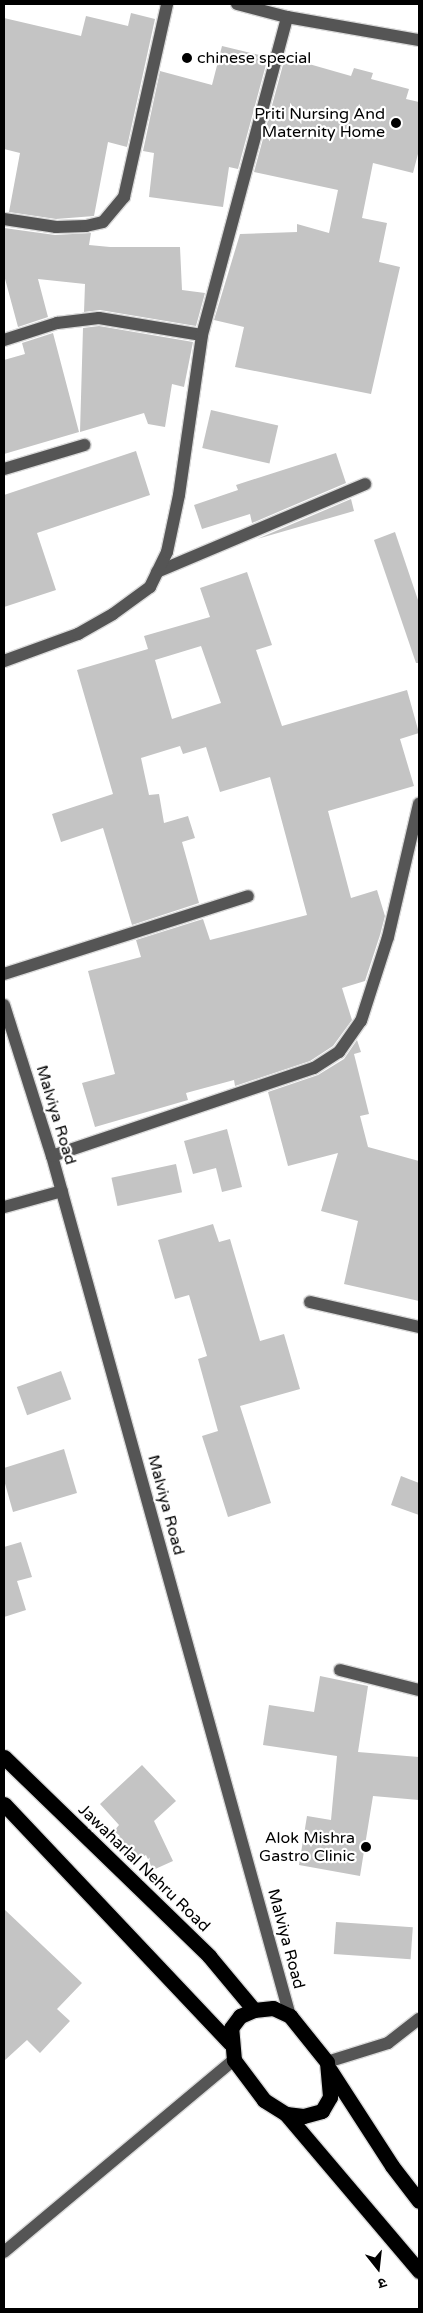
<!DOCTYPE html>
<html>
<head>
<meta charset="utf-8">
<style>
	body { margin:0 }
	#map { position:relative; width:423px; height:2313px; overflow:hidden; background:#fff; font-family:"Varela Round","Noto Sans Devanagari",sans-serif }
	div>[style] { position:absolute }
	[style*='--x'] { left:calc(var(--x)*1px); top:calc(var(--y)*1px); width:calc(var(--w)*1px); rotate:calc(var(--a)*1deg) }
	.building>* { inset:0; background:#c4c4c4; transform-origin:0 0 }
	.roads { filter:drop-shadow(1px 0 #dbdbdb) drop-shadow(-1px 0 #dbdbdb) drop-shadow(0 1px #dbdbdb) drop-shadow(0 -1px #dbdbdb) }
	.minor>* { height:12px; margin:-6px; padding:0 6px; transform-origin:6px; border-radius:6px; background:#555 }
	.highway>* { height:15px; margin:-7.5px; padding:0 7.5px; transform-origin:7.5px; border-radius:7.5px; background:#000 }
	.dots>* { width:14px; height:14px; translate:-50% -50%; box-sizing:border-box; border:2px solid #fff; border-radius:50% }
	span { translate:-50% -50%; white-space:nowrap; text-align:center; line-height:1.15; -webkit-text-stroke:4.5px #fff; paint-order:stroke }
	.poi-label { font-size:16px; color:#000 }
	.left { translate:0 -50%; text-align:left }
	.right { translate:-100% -50%; text-align:right }
	.street-label { font-size:16px; color:#000 }
	.frame { position:absolute; inset:0; border:5px solid #000; pointer-events:none }
	.north { position:absolute; left:353px; top:2243px; width:50px; height:50px; -webkit-text-stroke:4px #fff; paint-order:stroke; rotate:164deg; font-size:14px; font-weight:700; line-height:20px; text-align:center; color:#000 }
	.north::after { content:''; display:block; margin:auto; width:18px; height:22px; background:#000; clip-path:polygon(50% 0,100% 100%,50% 72%,0 100%) }
</style>
</head>
<body>
<div id="map">
	<div class="building">
		<div style="clip-path:polygon(131px 13px,155px 19px,127px 147px,108px 142px,94px 216px,56px 219px,9px 212px,20px 153px,4px 149px,4px 18px,81px 36px,86px 16px,128px 26px)"></div>
		<div style="clip-path:polygon(222px 46px,268px 57px,238px 169px,229px 167px,223px 207px,149px 197px,154px 153px,143px 151px,160px 71px,212px 85px)"></div>
		<div style="clip-path:polygon(288px 58px,351px 76px,354px 68px,373px 73px,371px 79px,409px 89px,406px 99px,419px 102px,419px 150px,413px 173px,373px 163px,362px 218px,387px 223px,379px 262px,400px 267px,371px 394px,235px 367px,244px 327px,214px 320px,240px 234px,297px 232px,297px 224px,329px 233px,338px 190px,254px 172px,284px 61px,287px 62px)"></div>
		<div style="clip-path:polygon(4px 228px,55px 235px,91px 233px,89px 245px,110px 247px,180px 247px,182px 290px,205px 293px,196px 326px,100px 310px,84px 312px,85px 284px,38px 279px,48px 317px,18px 327px,4px 275px)"></div>
		<div style="clip-path:polygon(99px 326px,193px 342px,184px 387px,172px 384px,165px 427px,148px 424px,144px 413px,80px 432px,83px 328px)"></div>
		<div style="clip-path:polygon(53px 333px,79px 432px,4px 454px,4px 360px,25px 354px,22px 343px)"></div>
		<div style="left:211px;top:410px;width:69px;height:39px;rotate:13deg"></div>
		<div style="clip-path:polygon(136px 451px,150px 495px,37px 533px,56px 590px,4px 607px,4px 495px)"></div>
		<div style="clip-path:polygon(336px 453px,346px 483px,252px 523px,250px 514px,202px 529px,194px 505px,238px 490px,236px 485px)"></div>
		<div style="clip-path:polygon(351px 499px,354px 511px,257px 539px)"></div>
		<div style="clip-path:polygon(395px 532px,419px 603px,419px 663px,416px 663px,374px 540px)"></div>
		<div style="clip-path:polygon(evenodd,247px 572px,272px 645px,256px 650px,282px 726px,407px 690px,419px 733px,400px 739px,414px 786px,328px 811px,351px 898px,377px 890px,385px 916px,380px 935px,365px 981px,342px 988px,352px 1020px,333px 1046px,310px 1061px,235px 1086px,234px 1080px,186px 1093px,188px 1100px,95px 1127px,82px 1083px,115px 1074px,88px 971px,141px 957px,136px 940px,203px 919px,210px 940px,307px 915px,270px 777px,220px 792px,206px 747px,183px 754px,180px 746px,141px 758px,149px 795px,159px 794px,164px 823px,188px 816px,195px 838px,182px 842px,199px 903px,132px 925px,103px 828px,61px 842px,52px 814px,113px 794px,77px 670px,148px 649px,144px 636px,210px 617px,200px 588px,247px 572px,201px 646px,221px 703px,172px 719px,155px 660px,201px 646px)"></div>
		<div style="clip-path:polygon(357px 1040px,361px 1052px,354px 1054px,369px 1114px,360px 1116px,368px 1147px,419px 1161px,419px 1301px,344px 1284px,358px 1221px,321px 1211px,338px 1153px,288px 1166px,268px 1092px,318px 1075px,344px 1059px)"></div>
		<div style="clip-path:polygon(227px 1129px,242px 1187px,222px 1192px,216px 1168px,193px 1174px,184px 1141px)"></div>
		<div style="left:176px;top:1164px;width:29px;height:66px;rotate:78deg"></div>
		<div style="clip-path:polygon(213px 1224px,219px 1242px,230px 1239px,260px 1341px,284px 1334px,300px 1389px,240px 1406px,271px 1503px,228px 1517px,202px 1436px,218px 1431px,198px 1359px,207px 1356px,189px 1295px,175px 1299px,158px 1240px)"></div>
		<div style="left:61px;top:1371px;width:30px;height:47px;rotate:70deg"></div>
		<div style="clip-path:polygon(64px 1449px,77px 1493px,13px 1512px,4px 1480px,4px 1468px)"></div>
		<div style="clip-path:polygon(401px 1476px,419px 1483px,419px 1515px,391px 1505px)"></div>
		<div style="clip-path:polygon(21px 1542px,32px 1577px,17px 1581px,26px 1610px,4px 1617px,4px 1547px)"></div>
		<div style="clip-path:polygon(320px 1676px,368px 1686px,358px 1752px,419px 1757px,419px 1800px,373px 1796px,360px 1876px,299px 1865px,307px 1816px,331px 1820px,337px 1756px,263px 1745px,269px 1705px,314px 1712px)"></div>
		<div style="clip-path:polygon(142px 1765px,176px 1801px,154px 1821px,173px 1861px,153px 1870px,146px 1855px,134px 1861px,114px 1843px,120px 1836px,114px 1831px,119px 1825px,100px 1804px)"></div>
		<div style="clip-path:polygon(4px 1909px,82px 1983px,57px 2009px,70px 2021px,40px 2053px,27px 2040px,4px 2061px)"></div>
		<div style="left:336px;top:1922px;width:77px;height:32px;rotate:4deg"></div>
	</div>
	<div class="roads">
		<div class="minor">
			<div style="--x:237;--y:4;--w:52;--a:14.6"></div>
			<div style="--x:287;--y:17;--w:134;--a:9.9"></div>
			<div style="--x:4;--y:219;--w:53;--a:8.7"></div>
			<div style="--x:56;--y:227;--w:30;--a:-2"></div>
			<div style="--x:86;--y:226;--w:17;--a:-13"></div>
			<div style="--x:103;--y:222;--w:33;--a:-50"></div>
			<div style="--x:124;--y:197;--w:198;--a:-77.4"></div>
			<div style="--x:4;--y:340;--w:56;--a:-17.8"></div>
			<div style="--x:57;--y:323;--w:42;--a:-6.8"></div>
			<div style="--x:99;--y:318;--w:104;--a:9.4"></div>
			<div style="--x:4;--y:469;--w:84;--a:-16.7"></div>
			<div style="--x:157;--y:572;--w:226;--a:-22.9"></div>
			<div style="--x:4;--y:661;--w:79;--a:-20"></div>
			<div style="--x:78;--y:634;--w:40;--a:-29.7"></div>
			<div style="--x:113;--y:614;--w:46;--a:-36.1"></div>
			<div style="--x:150;--y:587;--w:39;--a:-64"></div>
			<div style="--x:167;--y:552;--w:58;--a:-78.1"></div>
			<div style="--x:179;--y:495;--w:162;--a:-81.8"></div>
			<div style="--x:202;--y:335;--w:329;--a:-75"></div>
			<div style="--x:4;--y:974;--w:256;--a:-17.7"></div>
			<div style="--x:4;--y:1005;--w:158;--a:72.4"></div>
			<div style="--x:52;--y:1156;--w:892;--a:74.53"></div>
			<div style="--x:52;--y:1156;--w:276;--a:-18.6"></div>
			<div style="--x:314;--y:1068;--w:30;--a:-33"></div>
			<div style="--x:339;--y:1052;--w:38;--a:-55"></div>
			<div style="--x:361;--y:1021;--w:88;--a:-72.2"></div>
			<div style="--x:388;--y:937;--w:137;--a:-76.9"></div>
			<div style="--x:4;--y:1207;--w:60;--a:-15.4"></div>
			<div style="--x:310;--y:1302;--w:112;--a:12.9"></div>
			<div style="--x:340;--y:1670;--w:81;--a:14.2"></div>
			<div style="--x:327;--y:2062;--w:64;--a:-17.3"></div>
			<div style="--x:388;--y:2043;--w:39;--a:-38"></div>
			<div style="--x:4;--y:2252;--w:300;--a:-39.9"></div>
		</div>
		<div class="highway">
			<div style="--x:4;--y:1757;--w:286;--a:44.1"></div>
			<div style="--x:209;--y:1956;--w:70;--a:50.2"></div>
			<div style="--x:4;--y:1804;--w:329;--a:46.6"></div>
			<div style="--x:273;--y:2008;--w:19;--a:25"></div>
			<div style="--x:290;--y:2016;--w:59;--a:51.2"></div>
			<div style="--x:327;--y:2062;--w:35;--a:85"></div>
			<div style="--x:330;--y:2097;--w:16;--a:120"></div>
			<div style="--x:322;--y:2111;--w:20;--a:165"></div>
			<div style="--x:303;--y:2116;--w:17;--a:-173"></div>
			<div style="--x:286;--y:2114;--w:26;--a:-148"></div>
			<div style="--x:264;--y:2100;--w:50;--a:-126.9"></div>
			<div style="--x:234;--y:2060;--w:32;--a:-95"></div>
			<div style="--x:231;--y:2028;--w:15;--a:-53"></div>
			<div style="--x:240;--y:2016;--w:15;--a:-23"></div>
			<div style="--x:254;--y:2010;--w:19;--a:-6"></div>
			<div style="--x:330;--y:2070;--w:114;--a:57.1"></div>
			<div style="--x:392;--y:2166;--w:44;--a:52.4"></div>
			<div style="--x:286;--y:2114;--w:206;--a:49.7"></div>
		</div>
	</div>
	<div class="dots">
		<div style="left:187px;top:58px;background:#000"></div>
		<div style="left:396px;top:123px;background:#000"></div>
		<div style="left:366px;top:1847px;background:#000"></div>
	</div>
	<div class="poi-label">
		<span class="left" style="left:197px;top:58px">chinese special</span>
		<span class="right" style="left:385px;top:123px">Priti Nursing And<br>Maternity Home</span>
		<span class="right" style="left:355px;top:1847px">Alok Mishra<br>Gastro Clinic</span>
	</div>
	<div class="street-label">
		<span style="left:56px;top:1115px;rotate:73deg">Malviya Road</span>
		<span style="left:166px;top:1505px;rotate:75deg">Malviya Road</span>
		<span style="left:144px;top:1868px;rotate:44deg">Jawaharlal Nehru Road</span>
		<span style="left:286px;top:1939px;rotate:75deg">Malviya Road</span>
	</div>
	<div class="frame"></div>
	<div class="north">उ</div>
</div>
</body>
</html>
